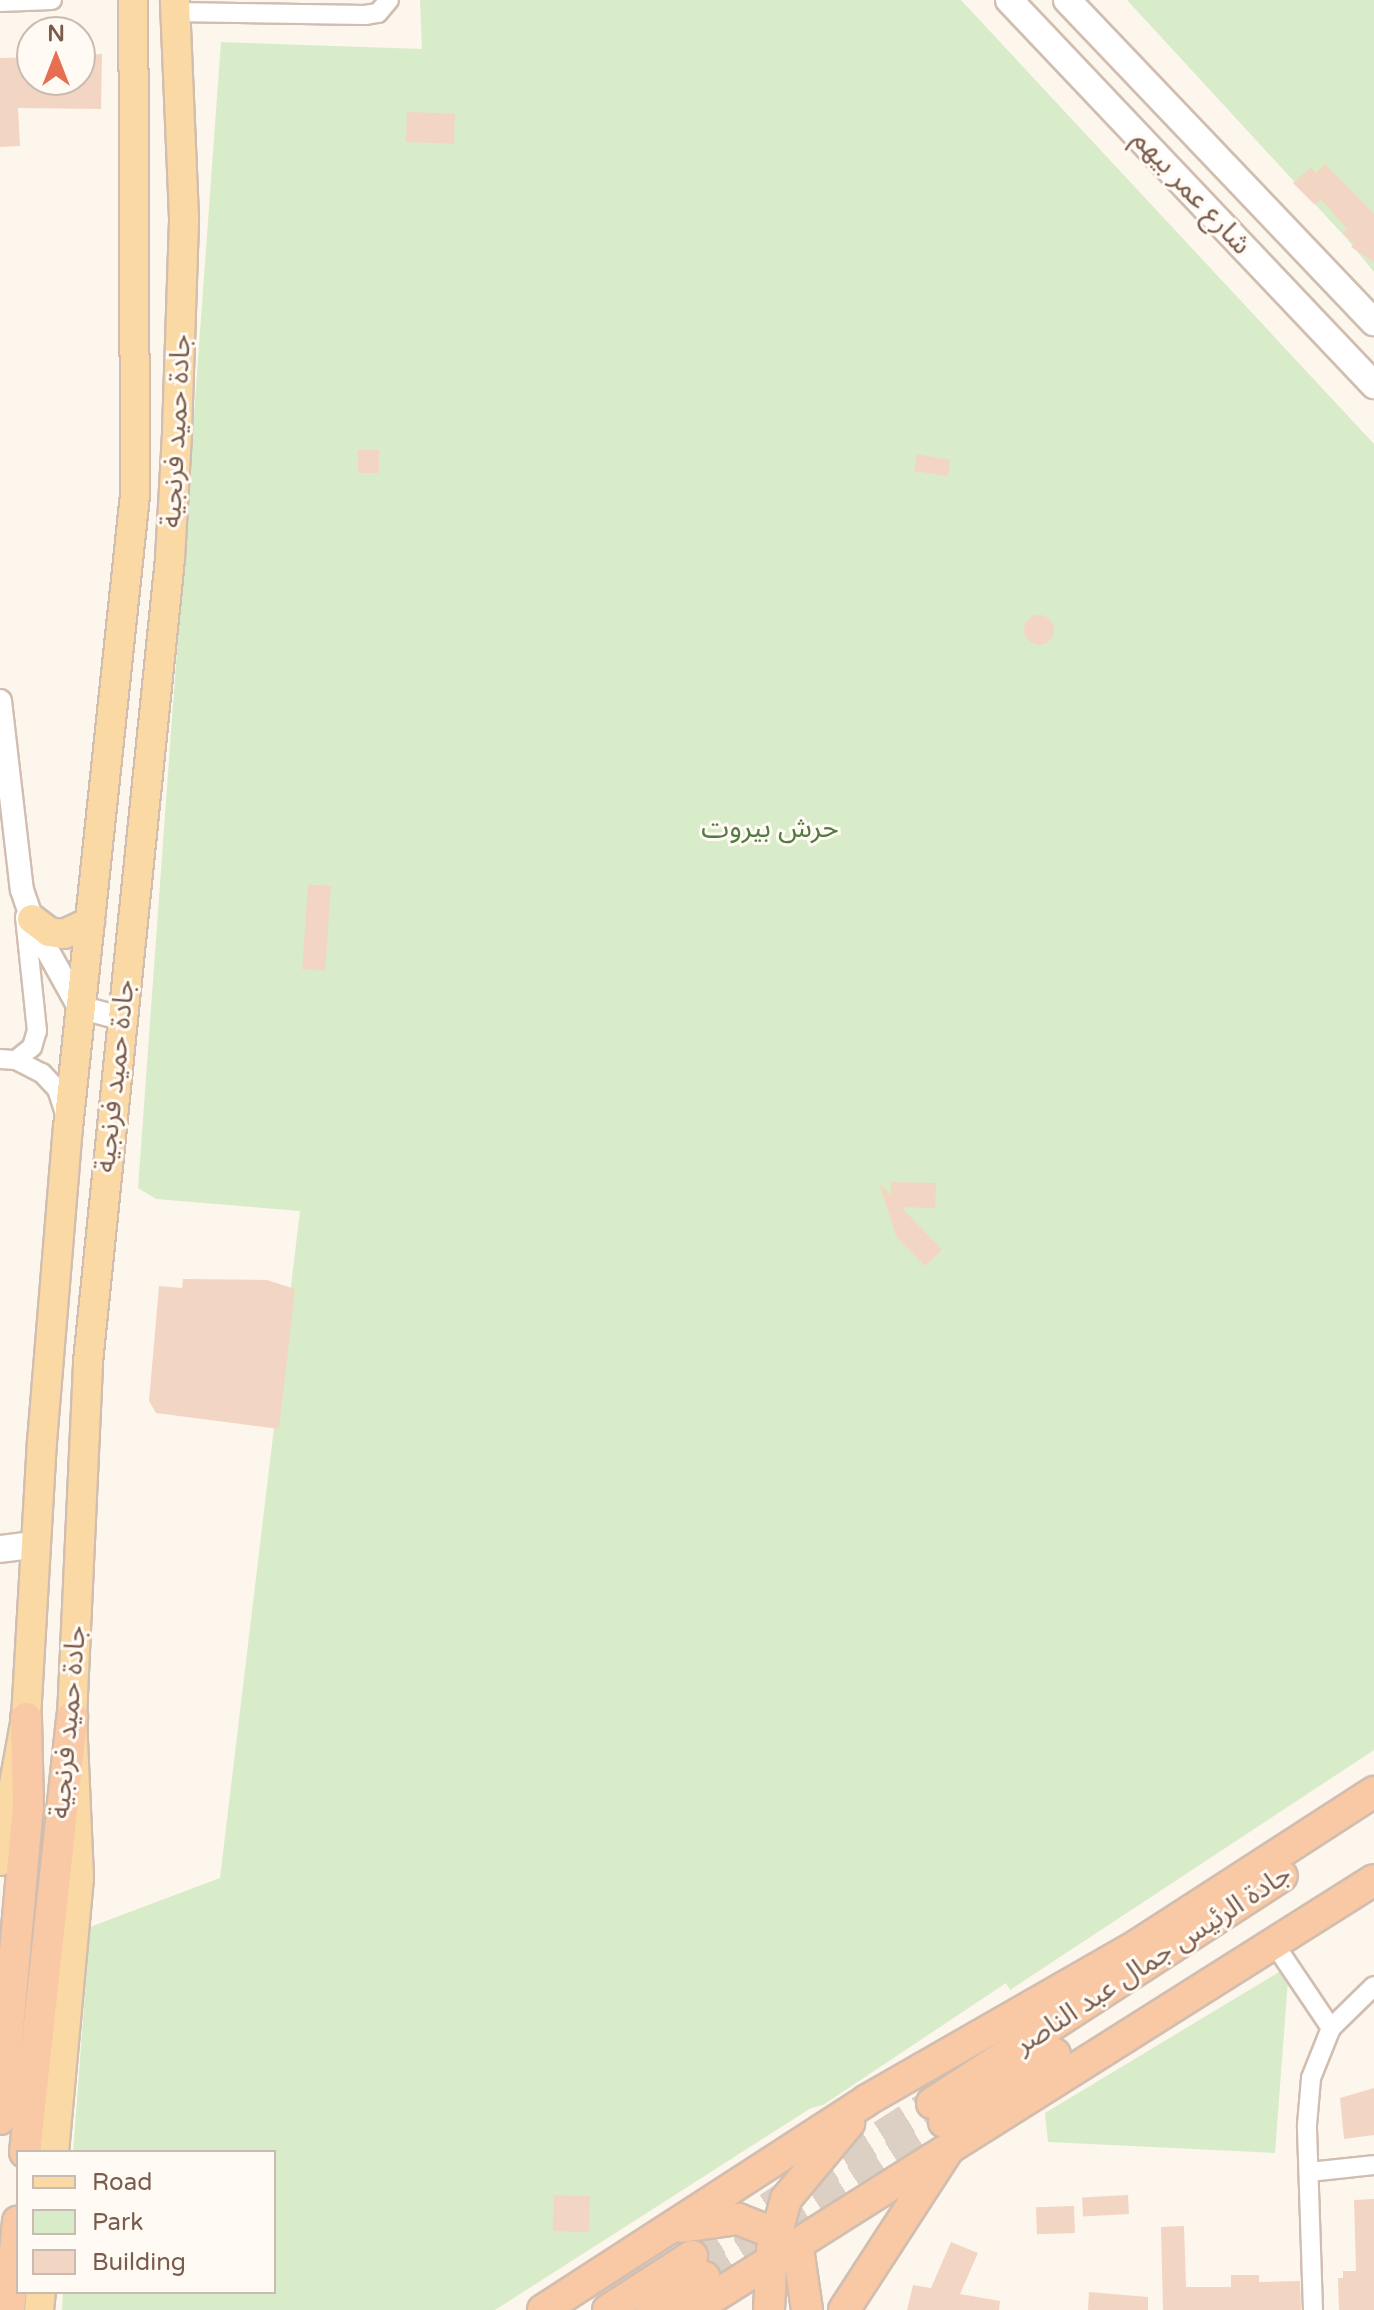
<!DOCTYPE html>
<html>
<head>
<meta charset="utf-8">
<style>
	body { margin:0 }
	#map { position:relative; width:1374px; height:2310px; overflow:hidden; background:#fdf6ec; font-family:"Varela Round","Noto Sans Arabic",sans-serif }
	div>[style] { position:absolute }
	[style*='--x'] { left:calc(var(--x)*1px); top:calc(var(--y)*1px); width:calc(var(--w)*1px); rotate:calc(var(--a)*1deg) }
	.green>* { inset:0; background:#d8ecc9 }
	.building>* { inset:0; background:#f3d5c3; transform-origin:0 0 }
	.round { border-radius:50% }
	.trunk-tunnel>* { height:30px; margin-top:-15px; transform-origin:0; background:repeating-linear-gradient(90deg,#dcd0c4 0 30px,transparent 0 45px) }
	.roads { filter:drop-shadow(2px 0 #d1beb0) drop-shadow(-2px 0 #d1beb0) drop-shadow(0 2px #d1beb0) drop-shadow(0 -2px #d1beb0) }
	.minor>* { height:18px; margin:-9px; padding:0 9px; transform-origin:9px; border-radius:9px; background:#fff }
	.tertiary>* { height:22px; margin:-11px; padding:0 11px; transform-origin:11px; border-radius:11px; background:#fff }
	.secondary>* { height:26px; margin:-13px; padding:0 13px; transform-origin:13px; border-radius:13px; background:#fff }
	.primary>* { height:28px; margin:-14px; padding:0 14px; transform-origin:14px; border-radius:14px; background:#fbd9a5 }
	.trunk>* { height:30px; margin:-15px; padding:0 15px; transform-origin:15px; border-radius:15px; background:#f9c8a4 }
	span { translate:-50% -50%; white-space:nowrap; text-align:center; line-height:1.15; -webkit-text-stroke:6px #fffaf3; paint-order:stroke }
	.street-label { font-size:28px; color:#7a5c4d }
	.park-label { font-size:28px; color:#537a41 }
	.legend { position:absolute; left:16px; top:2150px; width:260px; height:144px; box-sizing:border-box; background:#fffaf3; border:2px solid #cabbb1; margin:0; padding:10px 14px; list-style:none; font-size:24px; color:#7a5c4d }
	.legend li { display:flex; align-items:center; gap:16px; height:40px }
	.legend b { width:40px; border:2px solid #cabbb1 }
	.north { position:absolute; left:16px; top:16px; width:80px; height:80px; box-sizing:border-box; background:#fffaf3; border:2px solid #cabbb1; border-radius:50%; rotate:0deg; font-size:22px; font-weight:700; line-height:32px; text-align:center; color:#7a5c4d }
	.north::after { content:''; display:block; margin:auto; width:28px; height:36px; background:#e76f51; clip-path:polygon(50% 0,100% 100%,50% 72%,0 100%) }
</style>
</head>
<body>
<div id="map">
	<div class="green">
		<div style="clip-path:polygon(420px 0,961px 0,1374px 444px,1374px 1750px,1010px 1990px,1006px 1983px,823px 2105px,811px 2108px,495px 2310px,62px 2310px,63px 2292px,274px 2292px,274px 2152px,73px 2152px,90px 1927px,220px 1878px,300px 1211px,156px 1199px,138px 1188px,221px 42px,422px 49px)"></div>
		<div style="clip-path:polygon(1127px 0,1374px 0,1374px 272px,1347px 239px)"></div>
		<div style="clip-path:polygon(1289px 1966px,1275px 2153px,1048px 2142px,1045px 2113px)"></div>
	</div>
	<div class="building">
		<div style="clip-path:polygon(102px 54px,101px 109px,18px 108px,20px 146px,0 147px,0 58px,32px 57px,32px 80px,80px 80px,80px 55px)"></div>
		<div style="left:407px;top:112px;width:48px;height:30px;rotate:2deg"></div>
		<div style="clip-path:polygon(1325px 164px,1374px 214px,1374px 262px,1351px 247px,1354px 244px,1343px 233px,1347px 229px,1321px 199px,1315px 205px,1293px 183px,1311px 167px,1316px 173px)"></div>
		<div style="left:379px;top:450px;width:23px;height:21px;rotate:90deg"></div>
		<div style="left:917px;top:454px;width:34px;height:17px;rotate:10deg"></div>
		<div class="round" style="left:1024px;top:615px;width:30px;height:30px"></div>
		<div style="left:331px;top:886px;width:85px;height:23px;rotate:94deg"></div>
		<div style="clip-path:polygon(891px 1182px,936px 1183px,935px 1208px,901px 1207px,942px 1250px,925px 1266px,896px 1236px,879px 1183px,891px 1195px)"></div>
		<div style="clip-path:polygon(183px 1279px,267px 1280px,295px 1289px,279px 1429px,156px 1413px,149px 1401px,159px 1286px,182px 1288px)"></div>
		<div style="clip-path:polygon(1374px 2088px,1374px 2135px,1344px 2139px,1340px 2098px)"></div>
		<div style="left:554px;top:2195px;width:36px;height:36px;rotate:2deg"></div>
		<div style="left:1128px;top:2195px;width:19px;height:46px;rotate:87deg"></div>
		<div style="clip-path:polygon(1374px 2199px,1374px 2310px,1339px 2310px,1338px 2278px,1343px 2278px,1343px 2271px,1356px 2271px,1354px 2200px)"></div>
		<div style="left:1074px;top:2206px;width:27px;height:38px;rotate:88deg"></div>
		<div style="clip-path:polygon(1184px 2226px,1186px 2287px,1231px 2287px,1231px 2275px,1259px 2275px,1259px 2282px,1300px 2281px,1301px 2310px,1163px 2310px,1161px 2227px)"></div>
		<div style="clip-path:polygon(951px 2242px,978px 2253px,960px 2294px,1000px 2301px,999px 2310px,907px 2310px,913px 2285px,931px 2288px)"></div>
		<div style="clip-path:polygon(1089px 2292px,1148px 2297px,1148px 2310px,1088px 2310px)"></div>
	</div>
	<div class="trunk-tunnel">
		<div style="--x:692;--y:2256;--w:285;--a:-32.5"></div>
		<div style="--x:704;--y:2277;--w:286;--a:-32.9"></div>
	</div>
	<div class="roads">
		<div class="minor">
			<div style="--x:0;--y:2;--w:52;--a:-2.2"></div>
			<div style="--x:175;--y:12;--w:190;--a:0.9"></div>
			<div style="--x:365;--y:15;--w:13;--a:-9"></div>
			<div style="--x:378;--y:13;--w:17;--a:-50"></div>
			<div style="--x:0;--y:1059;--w:16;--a:4"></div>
			<div style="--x:16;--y:1060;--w:29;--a:27"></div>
			<div style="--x:42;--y:1073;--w:22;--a:47"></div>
			<div style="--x:57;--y:1089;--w:26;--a:72"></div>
			<div style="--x:16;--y:1060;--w:21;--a:-39"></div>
			<div style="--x:32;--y:1047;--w:17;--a:-73"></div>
			<div style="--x:37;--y:1031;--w:115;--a:-96"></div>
			<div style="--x:1273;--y:1942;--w:104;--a:56"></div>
			<div style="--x:1309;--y:2172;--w:65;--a:-6.1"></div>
			<div style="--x:1313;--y:2310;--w:185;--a:-91.9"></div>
			<div style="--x:1307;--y:2125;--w:47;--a:-85.1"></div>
			<div style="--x:1311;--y:2078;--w:54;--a:-68.2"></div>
			<div style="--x:1331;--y:2028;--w:60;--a:-44.3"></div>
		</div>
		<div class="tertiary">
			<div style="--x:0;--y:701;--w:190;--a:83.4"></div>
			<div style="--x:22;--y:890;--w:40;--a:71.1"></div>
			<div style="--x:35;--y:928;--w:90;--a:60.9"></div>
			<div style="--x:79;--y:1007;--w:42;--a:15"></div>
		</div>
		<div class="secondary">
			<div style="--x:1009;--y:0;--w:531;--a:46.53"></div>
			<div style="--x:1067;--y:0;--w:445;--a:46.4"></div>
			<div style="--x:0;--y:1549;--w:35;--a:-7"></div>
		</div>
		<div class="primary">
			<div style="--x:32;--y:919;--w:21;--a:37"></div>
			<div style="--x:49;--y:932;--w:15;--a:8"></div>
			<div style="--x:64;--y:934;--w:29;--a:-25"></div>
			<div style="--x:0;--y:1861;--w:145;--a:-79.7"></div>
			<div style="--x:26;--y:1718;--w:276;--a:-86.7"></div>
			<div style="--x:42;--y:1442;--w:315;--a:-85.3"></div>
			<div style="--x:68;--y:1128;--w:637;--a:-83.96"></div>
			<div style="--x:135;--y:495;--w:495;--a:-90.2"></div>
			<div style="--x:54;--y:2152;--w:275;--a:-84.8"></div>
			<div style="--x:79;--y:1878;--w:161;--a:-92.5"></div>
			<div style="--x:72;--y:1717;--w:355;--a:-87.4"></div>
			<div style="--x:88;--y:1362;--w:807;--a:-84.17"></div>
			<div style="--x:170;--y:559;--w:127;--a:-86.8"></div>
			<div style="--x:177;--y:432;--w:214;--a:-88.1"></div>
			<div style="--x:184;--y:218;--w:218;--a:-92.4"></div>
			<div style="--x:39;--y:2310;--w:18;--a:-84"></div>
		</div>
		<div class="trunk">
			<div style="--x:932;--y:2103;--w:417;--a:-33"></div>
			<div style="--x:0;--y:2119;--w:313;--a:-84.9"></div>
			<div style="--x:28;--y:1807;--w:89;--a:-91.3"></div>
			<div style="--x:944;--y:2122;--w:130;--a:-31.5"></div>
			<div style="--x:25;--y:2152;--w:438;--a:-83.8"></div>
			<div style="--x:681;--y:2227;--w:58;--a:-8"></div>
			<div style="--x:738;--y:2219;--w:41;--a:21.5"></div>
			<div style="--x:776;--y:2234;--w:31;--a:42"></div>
			<div style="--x:799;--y:2255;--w:56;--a:81.7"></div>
			<div style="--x:9;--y:2310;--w:89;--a:-84.2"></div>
			<div style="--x:543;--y:2310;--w:386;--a:-32.9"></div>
			<div style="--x:867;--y:2100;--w:314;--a:-29.8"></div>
			<div style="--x:1139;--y:1944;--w:280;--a:-32.9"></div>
			<div style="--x:608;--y:2310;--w:100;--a:-32.7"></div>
			<div style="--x:652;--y:2310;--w:62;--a:-32.4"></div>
			<div style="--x:693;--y:2310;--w:805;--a:-32.27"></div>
			<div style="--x:769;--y:2310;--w:60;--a:-87.1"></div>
			<div style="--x:772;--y:2250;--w:53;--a:-74.6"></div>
			<div style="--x:786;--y:2199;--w:99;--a:-50.3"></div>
			<div style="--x:844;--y:2310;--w:191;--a:-57"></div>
		</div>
	</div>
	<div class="street-label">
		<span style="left:1192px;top:192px;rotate:47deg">شارع عمر بيهم</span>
		<span style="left:176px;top:431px;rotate:-87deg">جادة حميد فرنجية</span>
		<span style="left:115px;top:1076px;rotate:-84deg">جادة حميد فرنجية</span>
		<span style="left:68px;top:1722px;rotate:-85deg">جادة حميد فرنجية</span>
		<span style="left:1153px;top:1959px;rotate:-33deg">جادة الرئيس جمال عبد الناصر</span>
	</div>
	<div class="park-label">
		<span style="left:770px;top:828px">حرش بيروت</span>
	</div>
	<ul class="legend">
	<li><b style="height:10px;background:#fbd9a5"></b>Road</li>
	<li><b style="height:22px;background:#d8ecc9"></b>Park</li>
	<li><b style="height:22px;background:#f3d5c3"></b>Building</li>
	</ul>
	<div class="north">N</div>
</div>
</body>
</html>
